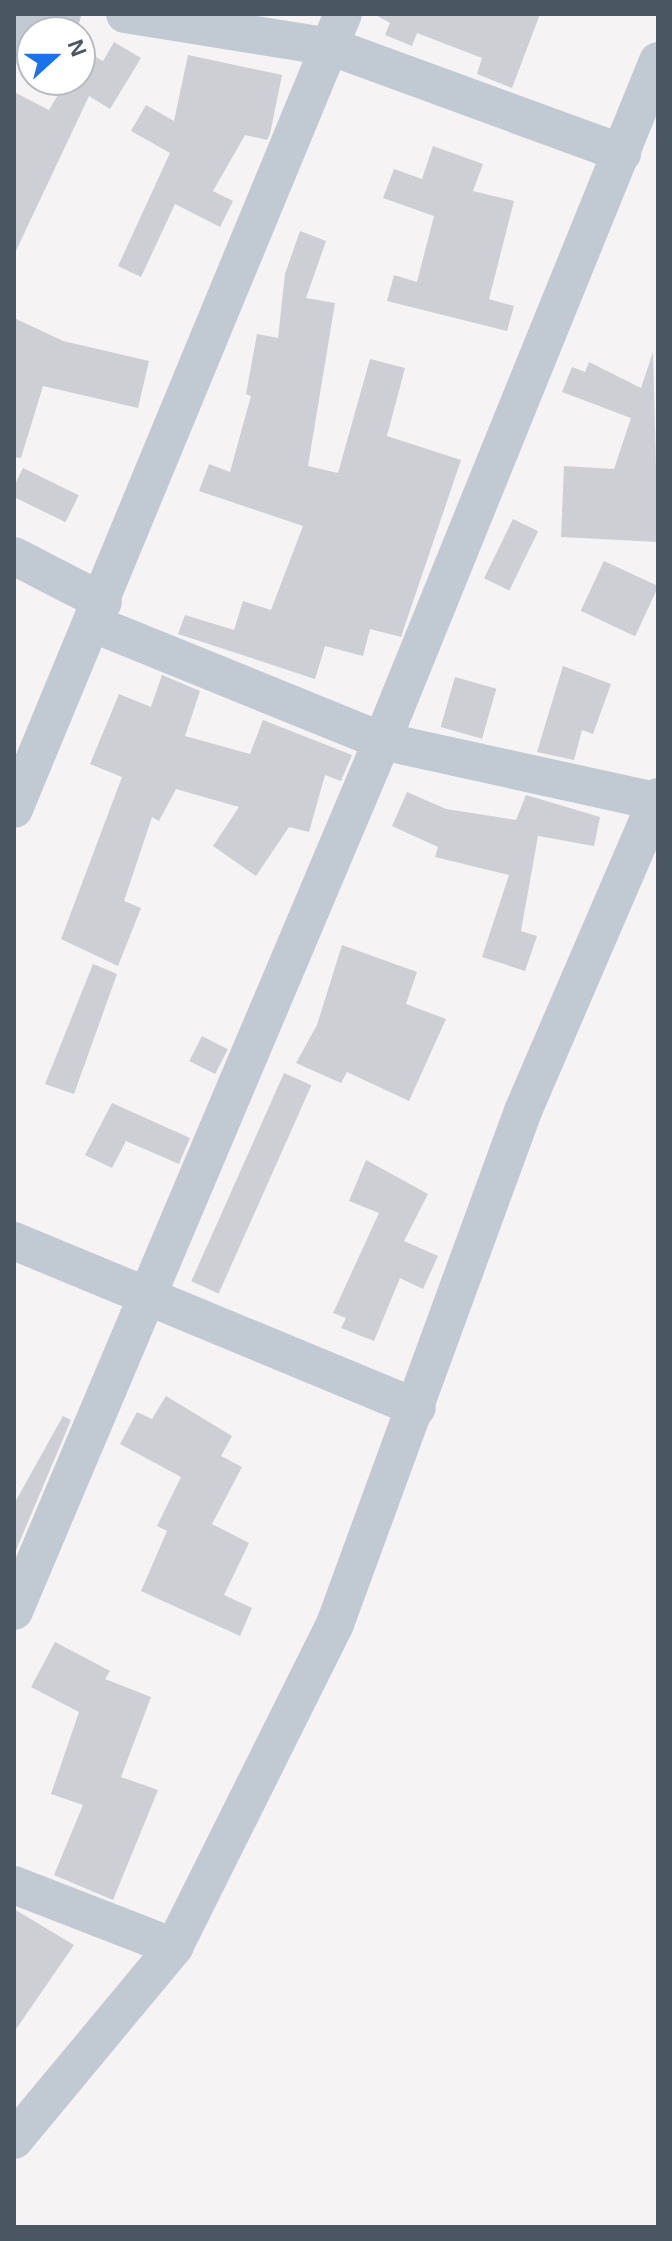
<!DOCTYPE html>
<html>
<head>
<meta charset="utf-8">
<style>
	body { margin:0 }
	#map { position:relative; width:672px; height:2241px; overflow:hidden; background:#f5f3f3; font-family:Arial,sans-serif }
	div>[style] { position:absolute }
	[style*='--x'] { left:calc(var(--x)*1px); top:calc(var(--y)*1px); width:calc(var(--w)*1px); rotate:calc(var(--a)*1deg) }
	.building>* { inset:0; background:#cdcfd5; transform-origin:0 0 }
	.minor>* { height:38px; margin:-19px; padding:0 19px; transform-origin:19px; border-radius:19px; background:#c1cad2 }
	span { translate:-50% -50%; white-space:nowrap; text-align:center; line-height:1.15; -webkit-text-stroke:7px #fff; paint-order:stroke }
	.frame { position:absolute; inset:0; border:16px solid #4a5661; pointer-events:none }
	.north { position:absolute; left:16px; top:16px; width:80px; height:80px; box-sizing:border-box; background:#fff; border:2px solid #b7bbc0; border-radius:50%; rotate:69deg; font-size:22px; font-weight:700; line-height:32px; text-align:center; color:#4a5661 }
	.north::after { content:''; display:block; margin:auto; width:28px; height:36px; background:#1a73e8; clip-path:polygon(50% 0,100% 100%,50% 72%,0 100%) }
</style>
</head>
<body>
<div id="map">
	<div class="building">
		<div style="clip-path:polygon(374px 14px,540px 14px,512px 88px,477px 74px,482px 58px,417px 33px,412px 46px,385px 35px,390px 23px)"></div>
		<div style="clip-path:polygon(114px 42px,141px 58px,110px 109px,89px 96px,14px 255px,14px 92px,49px 110px,67px 80px,80px 80px,80px 48px,103px 61px)"></div>
		<div style="clip-path:polygon(188px 55px,282px 75px,270px 134px,267px 140px,245px 135px,213px 191px,233px 201px,220px 227px,175px 204px,141px 277px,118px 266px,170px 153px,131px 131px,146px 105px,174px 121px)"></div>
		<div style="clip-path:polygon(433px 146px,483px 164px,473px 191px,514px 201px,489px 299px,514px 306px,507px 331px,387px 301px,394px 275px,417px 282px,434px 216px,383px 198px,394px 169px,422px 179px)"></div>
		<div style="clip-path:polygon(300px 231px,326px 241px,306px 298px,335px 303px,308px 466px,338px 473px,370px 359px,405px 368px,387px 436px,461px 460px,401px 637px,370px 629px,363px 656px,325px 646px,315px 679px,178px 634px,185px 615px,234px 630px,243px 601px,271px 610px,303px 526px,199px 491px,209px 464px,230px 472px,251px 396px,246px 394px,257px 334px,278px 338px,285px 274px)"></div>
		<div style="clip-path:polygon(14px 318px,63px 341px,149px 361px,138px 408px,43px 386px,21px 458px,14px 457px)"></div>
		<div style="clip-path:polygon(653px 352px,658px 542px,561px 537px,564px 466px,614px 469px,631px 418px,562px 392px,572px 367px,585px 372px,589px 362px,641px 388px)"></div>
		<div style="left:23px;top:468px;width:62px;height:30px;rotate:26deg"></div>
		<div style="left:513px;top:519px;width:28px;height:66px;rotate:26deg"></div>
		<div style="left:604px;top:561px;width:60px;height:55px;rotate:25deg"></div>
		<div style="clip-path:polygon(563px 666px,611px 684px,593px 734px,582px 730px,574px 760px,537px 752px)"></div>
		<div style="clip-path:polygon(162px 675px,200px 691px,185px 736px,250px 754px,263px 720px,352px 755px,341px 781px,325px 775px,309px 832px,289px 827px,256px 876px,213px 846px,239px 807px,176px 789px,159px 821px,152px 817px,124px 901px,141px 908px,118px 966px,61px 939px,122px 777px,90px 764px,119px 694px,151px 707px)"></div>
		<div style="left:455px;top:677px;width:43px;height:52px;rotate:16deg"></div>
		<div style="clip-path:polygon(407px 792px,446px 809px,516px 820px,526px 795px,600px 817px,594px 846px,538px 836px,521px 931px,537px 936px,525px 971px,482px 957px,509px 875px,435px 857px,438px 847px,392px 826px)"></div>
		<div style="clip-path:polygon(342px 945px,417px 972px,406px 1004px,446px 1019px,409px 1101px,347px 1072px,341px 1083px,296px 1063px,317px 1025px)"></div>
		<div style="clip-path:polygon(93px 964px,117px 974px,74px 1094px,45px 1084px)"></div>
		<div style="left:202px;top:1036px;width:29px;height:28px;rotate:27deg"></div>
		<div style="left:284px;top:1073px;width:30px;height:228px;rotate:24deg"></div>
		<div style="clip-path:polygon(112px 1103px,190px 1138px,179px 1164px,126px 1141px,112px 1168px,85px 1155px)"></div>
		<div style="clip-path:polygon(366px 1160px,428px 1194px,404px 1241px,438px 1256px,423px 1289px,400px 1278px,374px 1341px,341px 1328px,346px 1318px,333px 1313px,379px 1213px,349px 1201px)"></div>
		<div style="clip-path:polygon(166px 1396px,232px 1436px,221px 1456px,242px 1467px,212px 1524px,249px 1543px,224px 1595px,252px 1608px,240px 1636px,141px 1591px,167px 1531px,157px 1526px,181px 1477px,120px 1444px,137px 1412px,152px 1419px)"></div>
		<div style="clip-path:polygon(63px 1416px,71px 1420px,14px 1555px,14px 1504px)"></div>
		<div style="clip-path:polygon(55px 1642px,110px 1671px,105px 1679px,151px 1697px,121px 1777px,158px 1790px,113px 1900px,54px 1875px,83px 1805px,51px 1794px,79px 1712px,31px 1687px)"></div>
		<div style="clip-path:polygon(14px 1909px,74px 1945px,14px 2032px)"></div>
	</div>
	<div class="minor">
		<div style="--x:125;--y:14;--w:210;--a:9.1"></div>
		<div style="--x:332;--y:47;--w:309;--a:20.1"></div>
		<div style="--x:14;--y:34;--w:52;--a:-22.6"></div>
		<div style="--x:14;--y:556;--w:100;--a:27.3"></div>
		<div style="--x:94;--y:624;--w:311;--a:22.1"></div>
		<div style="--x:382;--y:741;--w:280;--a:12.4"></div>
		<div style="--x:14;--y:809;--w:860;--a:-67.52"></div>
		<div style="--x:14;--y:1241;--w:436;--a:22.5"></div>
		<div style="--x:14;--y:1611;--w:945;--a:-67.07"></div>
		<div style="--x:382;--y:741;--w:734;--a:-67.91"></div>
		<div style="--x:14;--y:1885;--w:172;--a:21.2"></div>
		<div style="--x:14;--y:2140;--w:251;--a:-50.3"></div>
		<div style="--x:174;--y:1947;--w:361;--a:-63.5"></div>
		<div style="--x:335;--y:1624;--w:546;--a:-69.87"></div>
		<div style="--x:523;--y:1111;--w:342;--a:-66.7"></div>
	</div>
	<div class="frame"></div>
	<div class="north">N</div>
</div>
</body>
</html>
